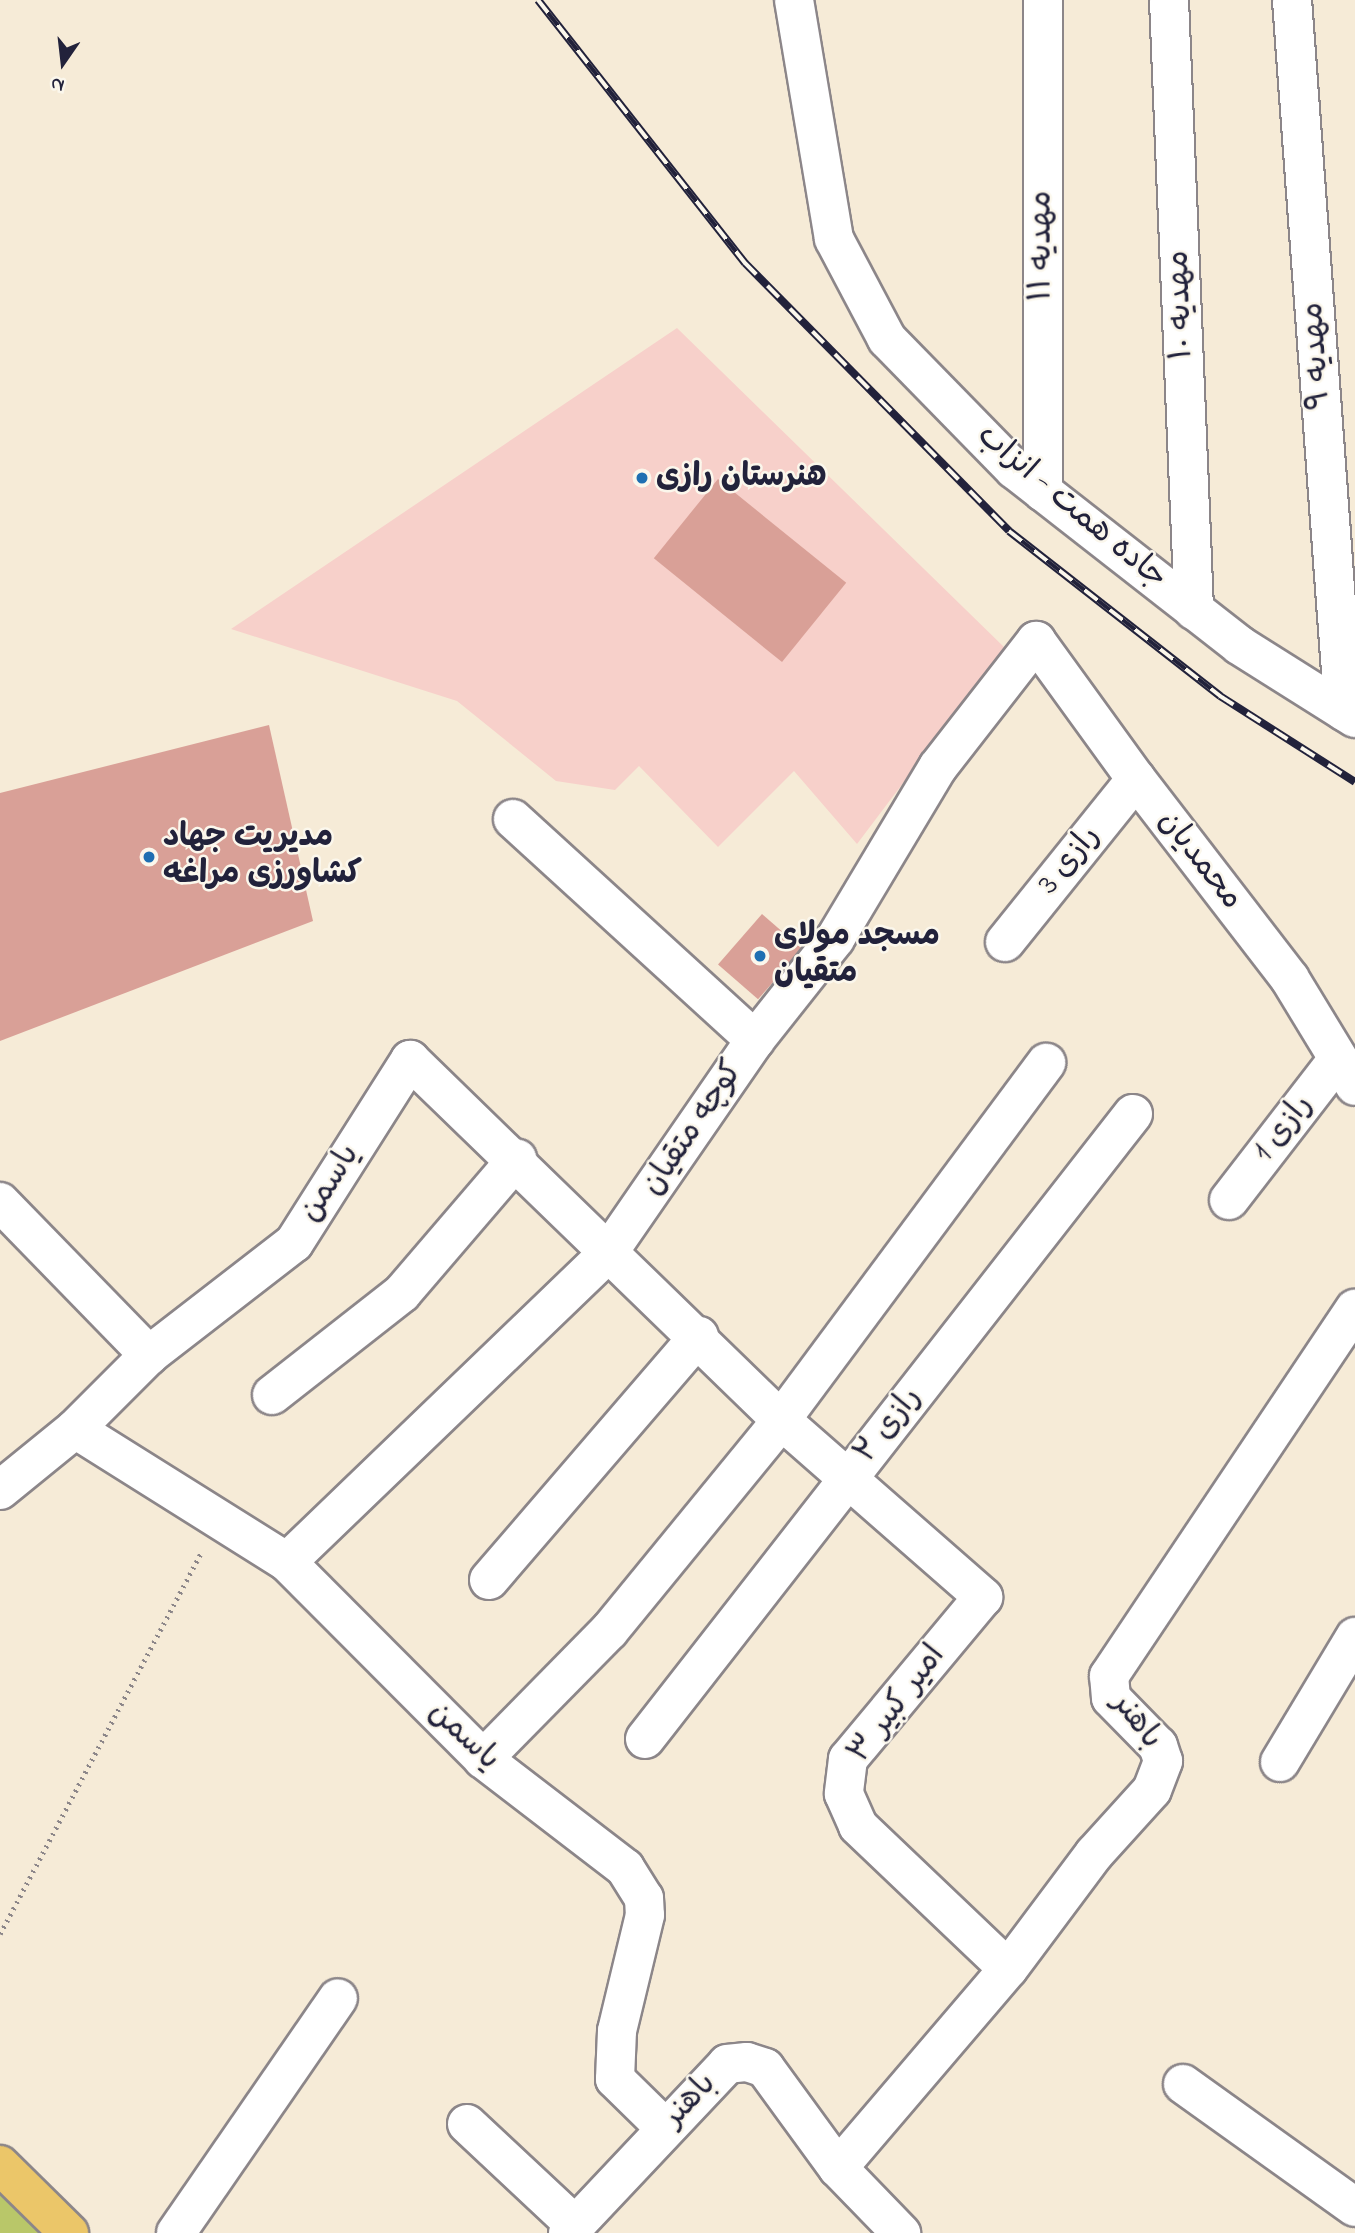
<!DOCTYPE html>
<html>
<head>
<meta charset="utf-8">
<style>
	body { margin:0 }
	#map { position:relative; width:1355px; height:2233px; overflow:hidden; background:#f6ebd7; font-family:"Indie Flower","Playpen Sans Arabic",sans-serif }
	div>[style] { position:absolute }
	[style*='--x'] { left:calc(var(--x)*1px); top:calc(var(--y)*1px); width:calc(var(--w)*1px); rotate:calc(var(--a)*1deg) }
	.built>* { inset:0; background:#f7d0ca }
	.green>* { inset:0; background:#b9c769 }
	.building>* { inset:0; background:#d9a097; transform-origin:0 0 }
	.path>* { height:4.5px; margin-top:-2.25px; transform-origin:0; background:repeating-linear-gradient(90deg,#8c8689 0 2px,transparent 0 7px) }
	.roads { filter:drop-shadow(2px 0 #8c8689) drop-shadow(-2px 0 #8c8689) drop-shadow(0 2px #8c8689) drop-shadow(0 -2px #8c8689) }
	.minor>* { height:38px; margin:-19px; padding:0 19px; transform-origin:19px; border-radius:19px; background:#fff }
	.major>* { height:38px; margin:-19px; padding:0 19px; transform-origin:19px; border-radius:19px; background:#ebc669 }
	.rail>* { height:8px; margin-top:-4px; transform-origin:0; background:repeating-linear-gradient(90deg,#fbf7ec 0 16px,#22223b 0 32px); box-sizing:border-box; border-block:2px solid #22223b }
	.dots>* { width:19px; height:19px; translate:-50% -50%; box-sizing:border-box; border:4px solid #fbf7ec; border-radius:50% }
	span { translate:-50% -50%; white-space:nowrap; text-align:center; line-height:1.15; -webkit-text-stroke:5px #fbf7ec; paint-order:stroke }
	.street-label { font-size:32px; color:#22223b }
	.poi-label { font-size:32px; color:#22223b; font-weight:700 }
	.left { translate:0 -50%; text-align:left }
	.north { position:absolute; left:28px; top:28px; width:70px; height:70px; -webkit-text-stroke:5px #fbf7ec; paint-order:stroke; rotate:194deg; font-size:19px; font-weight:700; line-height:28px; text-align:center; color:#22223b }
	.north::after { content:''; display:block; margin:auto; width:24px; height:32px; background:#22223b; clip-path:polygon(50% 0,100% 100%,50% 72%,0 100%) }
</style>
</head>
<body>
<div id="map">
	<div class="built">
		<div style="clip-path:polygon(677px 328px,1005px 648px,857px 844px,794px 771px,718px 847px,639px 766px,615px 790px,556px 781px,457px 701px,231px 629px)"></div>
	</div>
	<div class="green">
		<div style="clip-path:polygon(0 2188px,47px 2233px,0 2233px)"></div>
	</div>
	<div class="building">
		<div style="left:718px;top:479px;width:165px;height:102px;rotate:39deg"></div>
		<div style="clip-path:polygon(269px 725px,313px 921px,0 1041px,0 793px)"></div>
		<div style="left:762px;top:914px;width:53px;height:67px;rotate:41deg"></div>
	</div>
	<div class="path">
		<div style="--x:0;--y:1934;--w:433;--a:-62.2"></div>
	</div>
	<div class="roads">
		<div class="minor">
			<div style="--x:794;--y:0;--w:242;--a:80.5"></div>
			<div style="--x:834;--y:239;--w:113;--a:62.1"></div>
			<div style="--x:887;--y:339;--w:182;--a:45.7"></div>
			<div style="--x:1014;--y:469;--w:286;--a:38"></div>
			<div style="--x:1239;--y:645;--w:137;--a:32.2"></div>
			<div style="--x:1169;--y:0;--w:611;--a:87.65"></div>
			<div style="--x:1292;--y:0;--w:713;--a:85.82"></div>
			<div style="--x:1043;--y:492;--w:492;--a:-90"></div>
			<div style="--x:513;--y:819;--w:328;--a:42.4"></div>
			<div style="--x:1005;--y:942;--w:209;--a:-51.2"></div>
			<div style="--x:1229;--y:1200;--w:178;--a:-52.3"></div>
			<div style="--x:0;--y:1202;--w:214;--a:45.8"></div>
			<div style="--x:272;--y:1395;--w:165;--a:-38.1"></div>
			<div style="--x:402;--y:1293;--w:177;--a:-49.4"></div>
			<div style="--x:75;--y:1429;--w:250;--a:32.1"></div>
			<div style="--x:287;--y:1562;--w:278;--a:45.1"></div>
			<div style="--x:483;--y:1759;--w:179;--a:37.5"></div>
			<div style="--x:625;--y:1868;--w:36;--a:58"></div>
			<div style="--x:644;--y:1898;--w:17;--a:87"></div>
			<div style="--x:645;--y:1915;--w:119;--a:103.6"></div>
			<div style="--x:617;--y:2031;--w:48;--a:92.4"></div>
			<div style="--x:615;--y:2079;--w:70;--a:44.4"></div>
			<div style="--x:0;--y:1490;--w:97;--a:-39.1"></div>
			<div style="--x:75;--y:1429;--w:105;--a:-45"></div>
			<div style="--x:149;--y:1355;--w:183;--a:-37.7"></div>
			<div style="--x:294;--y:1243;--w:217;--a:-57.6"></div>
			<div style="--x:410;--y:1060;--w:517;--a:44.14"></div>
			<div style="--x:781;--y:1420;--w:269;--a:41.2"></div>
			<div style="--x:983;--y:1597;--w:211;--a:129.8"></div>
			<div style="--x:848;--y:1759;--w:35;--a:97"></div>
			<div style="--x:844;--y:1794;--w:35;--a:66"></div>
			<div style="--x:858;--y:1826;--w:207;--a:43.6"></div>
			<div style="--x:287;--y:1562;--w:446;--a:-43.9"></div>
			<div style="--x:608;--y:1253;--w:259;--a:-55.4"></div>
			<div style="--x:755;--y:1040;--w:129;--a:-51.6"></div>
			<div style="--x:835;--y:939;--w:200;--a:-59.1"></div>
			<div style="--x:938;--y:767;--w:160;--a:-52.1"></div>
			<div style="--x:1036;--y:641;--w:170;--a:54.1"></div>
			<div style="--x:1136;--y:779;--w:252;--a:52.4"></div>
			<div style="--x:1290;--y:979;--w:125;--a:58.7"></div>
			<div style="--x:489;--y:1580;--w:322;--a:-49.3"></div>
			<div style="--x:645;--y:1739;--w:793;--a:-52.02"></div>
			<div style="--x:483;--y:1759;--w:180;--a:-45.5"></div>
			<div style="--x:609;--y:1631;--w:262;--a:-50.7"></div>
			<div style="--x:775;--y:1428;--w:455;--a:-53.4"></div>
			<div style="--x:1280;--y:1762;--w:146;--a:-59"></div>
			<div style="--x:1183;--y:2084;--w:211;--a:35.6"></div>
			<div style="--x:467;--y:2124;--w:148;--a:43.1"></div>
			<div style="--x:838;--y:2168;--w:262;--a:-49.5"></div>
			<div style="--x:1008;--y:1969;--w:144;--a:-53.2"></div>
			<div style="--x:1094;--y:1854;--w:86;--a:-47.8"></div>
			<div style="--x:1152;--y:1790;--w:31;--a:-69"></div>
			<div style="--x:1163;--y:1761;--w:16;--a:-108"></div>
			<div style="--x:1158;--y:1746;--w:67;--a:-134.4"></div>
			<div style="--x:1111;--y:1698;--w:22;--a:-95"></div>
			<div style="--x:1109;--y:1676;--w:442;--a:-56.2"></div>
			<div style="--x:176;--y:2233;--w:285;--a:-55.4"></div>
			<div style="--x:568;--y:2233;--w:232;--a:-46.7"></div>
			<div style="--x:727;--y:2064;--w:20;--a:-6"></div>
			<div style="--x:747;--y:2062;--w:19;--a:18"></div>
			<div style="--x:765;--y:2068;--w:124;--a:53.9"></div>
			<div style="--x:838;--y:2168;--w:91;--a:45.9"></div>
		</div>
		<div class="major">
			<div style="--x:0;--y:2165;--w:97;--a:44.6"></div>
		</div>
	</div>
	<div class="rail">
		<div style="--x:538;--y:0;--w:335;--a:51.8"></div>
		<div style="--x:745;--y:263;--w:376;--a:45.4"></div>
		<div style="--x:1009;--y:531;--w:268;--a:38"></div>
		<div style="--x:1220;--y:696;--w:160;--a:32.5"></div>
	</div>
	<div class="dots">
		<div style="left:642px;top:478px;background:#1f6fb2"></div>
		<div style="left:149px;top:857px;background:#1f6fb2"></div>
		<div style="left:760px;top:956px;background:#1f6fb2"></div>
	</div>
	<div class="street-label">
		<span style="left:1043px;top:246px;rotate:-90deg">مهدیه ۱۱</span>
		<span style="left:1182px;top:305px;rotate:-92deg">مهدیه ۱۰</span>
		<span style="left:1318px;top:356px;rotate:-94deg">مهدیه ۹</span>
		<span style="left:1071px;top:508px;rotate:40deg">جاده همت - انزاب</span>
		<span style="left:1070px;top:861px;rotate:-51deg">رازی 3</span>
		<span style="left:1199px;top:861px;rotate:52deg">محمدیان</span>
		<span style="left:694px;top:1129px;rotate:-56deg">کوچه متقیان</span>
		<span style="left:1284px;top:1129px;rotate:-52deg">رازی 1</span>
		<span style="left:331px;top:1184px;rotate:-58deg">یاسمن</span>
		<span style="left:889px;top:1426px;rotate:-52deg">رازی ۲</span>
		<span style="left:898px;top:1705px;rotate:-53deg">امیر کبیر ۳</span>
		<span style="left:1136px;top:1722px;rotate:53deg">باهنر</span>
		<span style="left:463px;top:1737px;rotate:43deg">یاسمن</span>
		<span style="left:691px;top:2101px;rotate:-46deg">باهنر</span>
	</div>
	<div class="poi-label">
		<span class="left" style="left:656px;top:478px">هنرستان رازی</span>
		<span class="left" style="left:163px;top:857px">مدیریت جهاد<br>کشاورزی مراغه</span>
		<span class="left" style="left:774px;top:956px">مسجد مولای<br>متقیان</span>
	</div>
	<div class="north">N</div>
</div>
</body>
</html>
